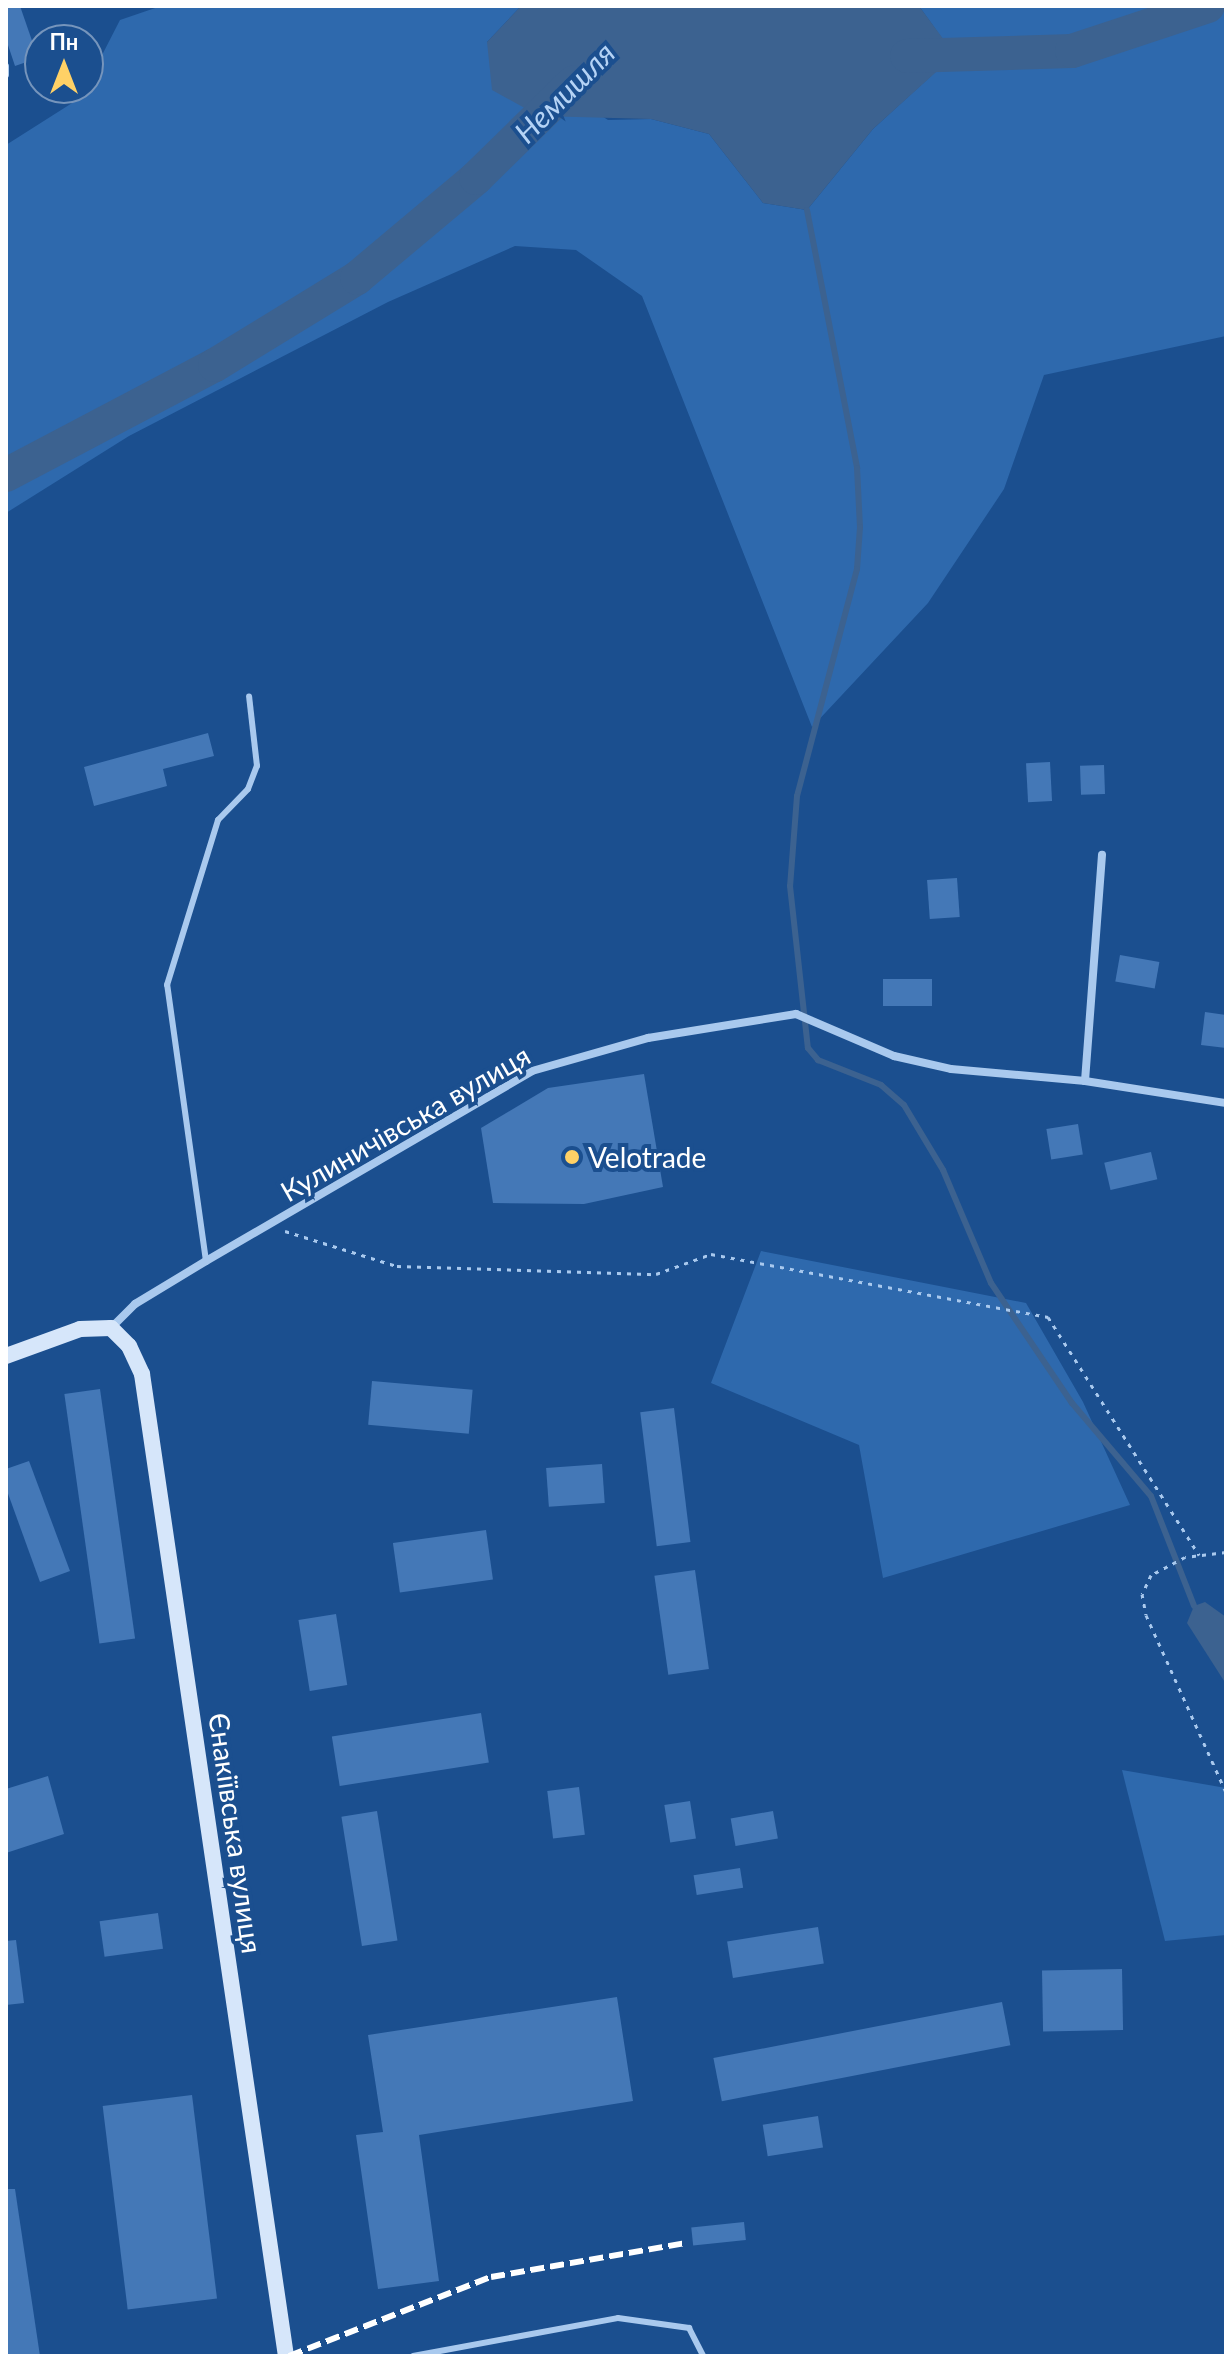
<!DOCTYPE html>
<html>
<head>
<meta charset="utf-8">
<style>
	body { margin:0 }
	#map { position:relative; width:1232px; height:2362px; overflow:hidden; background:#1b4f8f; font-family:Lato,sans-serif }
	div>[style] { position:absolute }
	[style*='--x'] { left:calc(var(--x)*1px); top:calc(var(--y)*1px); width:calc(var(--w)*1px); rotate:calc(var(--a)*1deg) }
	.green>* { inset:0; background:#2e69ad }
	.water>* { inset:0; background:#3c6290 }
	.stream>* { height:6px; margin:-3px; padding:0 3px; transform-origin:3px; border-radius:3px; background:#3c6290 }
	.river>* { height:34px; margin:-17px; padding:0 17px; transform-origin:17px; border-radius:17px; background:#3c6290 }
	.building>* { inset:0; background:#4478b7; transform-origin:0 0 }
	.path>* { height:3px; margin-top:-1.5px; transform-origin:0; background:repeating-linear-gradient(90deg,#a9c9ee 0 4px,transparent 0 10px) }
	.lane>* { height:6px; margin:-3px; padding:0 3px; transform-origin:3px; border-radius:3px; background:#a9c9ee }
	.street>* { height:8px; margin:-4px; padding:0 4px; transform-origin:4px; border-radius:4px; background:#a9c9ee }
	.secondary>* { height:16px; margin:-8px; padding:0 8px; transform-origin:8px; border-radius:8px; background:#d6e6fa }
	.rail>* { height:6px; margin-top:-3px; transform-origin:0; background:repeating-linear-gradient(90deg,#fff 0 14px,transparent 0 20px) }
	.dots>* { width:22px; height:22px; translate:-50% -50%; box-sizing:border-box; border:4px solid #1b4f8f; border-radius:50% }
	span { translate:-50% -50%; white-space:nowrap; text-align:center; line-height:1.15; -webkit-text-stroke:8px #1b4f8f; paint-order:stroke }
	.street-label { font-size:28px; color:#fff }
	.poi-label { font-size:28px; color:#fff }
	.left { translate:0 -50%; text-align:left }
	.water-label { font-size:30px; color:#b5d3f5; font-style:italic }
	.frame { position:absolute; inset:0; border:8px solid #fff; pointer-events:none }
	.north { position:absolute; left:24px; top:24px; width:80px; height:80px; box-sizing:border-box; background:#1b4f8f; border:2px solid #7695bc; border-radius:50%; rotate:0deg; font-size:22px; font-weight:700; line-height:32px; text-align:center; color:#fff }
	.north::after { content:''; display:block; margin:auto; width:28px; height:36px; background:#ffd166; clip-path:polygon(50% 0,100% 100%,50% 72%,0 100%) }
</style>
</head>
<body>
<div id="map">
	<div class="green">
		<div style="clip-path:polygon(161px 6px,521px 6px,487px 42px,608px 120px,651px 119px,709px 134px,763px 203px,807px 210px,873px 129px,954px 55px,919px 6px,1226px 6px,1226px 336px,1044px 375px,1004px 489px,928px 603px,812px 727px,642px 296px,576px 250px,515px 246px,388px 302px,129px 436px,6px 513px,6px 145px,80px 98px,120px 20px)"></div>
		<div style="clip-path:polygon(761px 1251px,1026px 1303px,1083px 1402px,1130px 1505px,883px 1578px,859px 1445px,711px 1383px)"></div>
		<div style="clip-path:polygon(1122px 1770px,1226px 1788px,1226px 1935px,1165px 1941px)"></div>
	</div>
	<div class="water">
		<div style="clip-path:polygon(521px 6px,919px 6px,955px 55px,873px 129px,807px 210px,763px 203px,709px 134px,651px 119px,539px 116px,492px 90px,487px 42px)"></div>
		<div style="clip-path:polygon(1205px 1602px,1226px 1617px,1226px 1684px,1187px 1623px,1194px 1606px)"></div>
	</div>
	<div class="stream">
		<div style="--x:807;--y:210;--w:263;--a:79"></div>
		<div style="--x:857;--y:468;--w:59;--a:87.1"></div>
		<div style="--x:860;--y:527;--w:42;--a:94.1"></div>
		<div style="--x:857;--y:569;--w:235;--a:104.8"></div>
		<div style="--x:797;--y:796;--w:90;--a:94.4"></div>
		<div style="--x:790;--y:886;--w:163;--a:83.7"></div>
		<div style="--x:808;--y:1048;--w:16;--a:50"></div>
		<div style="--x:818;--y:1060;--w:68;--a:21.6"></div>
		<div style="--x:881;--y:1085;--w:30;--a:41"></div>
		<div style="--x:904;--y:1105;--w:76;--a:59"></div>
		<div style="--x:943;--y:1170;--w:123;--a:67"></div>
		<div style="--x:991;--y:1283;--w:145;--a:56"></div>
		<div style="--x:1072;--y:1403;--w:122;--a:49.7"></div>
		<div style="--x:1151;--y:1496;--w:118;--a:68.6"></div>
	</div>
	<div class="river">
		<div style="--x:907;--y:56;--w:165;--a:-1.7"></div>
		<div style="--x:1072;--y:51;--w:143;--a:-18.3"></div>
		<div style="--x:6;--y:475;--w:236;--a:-27.8"></div>
		<div style="--x:215;--y:365;--w:167;--a:-31.5"></div>
		<div style="--x:357;--y:278;--w:155;--a:-40"></div>
		<div style="--x:476;--y:178;--w:136;--a:-44.4"></div>
	</div>
	<div class="building">
		<div style="clip-path:polygon(6px 6px,20px 6px,38px 58px,15px 66px,6px 39px)"></div>
		<div style="clip-path:polygon(208px 733px,214px 756px,163px 769px,167px 786px,94px 806px,84px 767px)"></div>
		<div style="left:1050px;top:762px;width:39px;height:24px;rotate:87deg"></div>
		<div style="left:1104px;top:765px;width:29px;height:24px;rotate:88deg"></div>
		<div style="left:957px;top:878px;width:39px;height:30px;rotate:86deg"></div>
		<div style="left:1120px;top:955px;width:40px;height:27px;rotate:10deg"></div>
		<div style="left:932px;top:979px;width:27px;height:49px;rotate:90deg"></div>
		<div style="clip-path:polygon(1205px 1012px,1226px 1015px,1226px 1048px,1201px 1045px)"></div>
		<div style="clip-path:polygon(644px 1074px,663px 1187px,584px 1204px,493px 1203px,481px 1128px,548px 1088px)"></div>
		<div style="left:1078px;top:1124px;width:31px;height:32px;rotate:81deg"></div>
		<div style="left:1151px;top:1152px;width:28px;height:48px;rotate:77deg"></div>
		<div style="left:372px;top:1381px;width:101px;height:44px;rotate:5deg"></div>
		<div style="left:100px;top:1389px;width:252px;height:36px;rotate:82deg"></div>
		<div style="left:674px;top:1408px;width:135px;height:34px;rotate:83deg"></div>
		<div style="clip-path:polygon(29px 1461px,70px 1571px,40px 1582px,6px 1488px,6px 1469px)"></div>
		<div style="left:602px;top:1464px;width:39px;height:56px;rotate:86deg"></div>
		<div style="left:486px;top:1530px;width:50px;height:94px;rotate:82deg"></div>
		<div style="left:695px;top:1570px;width:100px;height:41px;rotate:82deg"></div>
		<div style="left:336px;top:1614px;width:72px;height:38px;rotate:81deg"></div>
		<div style="left:481px;top:1713px;width:50px;height:151px;rotate:81deg"></div>
		<div style="clip-path:polygon(48px 1776px,64px 1834px,6px 1853px,6px 1789px)"></div>
		<div style="left:579px;top:1787px;width:48px;height:32px;rotate:83deg"></div>
		<div style="left:690px;top:1801px;width:38px;height:26px;rotate:81deg"></div>
		<div style="left:377px;top:1811px;width:131px;height:36px;rotate:81deg"></div>
		<div style="left:773px;top:1811px;width:28px;height:43px;rotate:80deg"></div>
		<div style="left:740px;top:1868px;width:20px;height:47px;rotate:81deg"></div>
		<div style="left:158px;top:1913px;width:36px;height:59px;rotate:82deg"></div>
		<div style="left:818px;top:1927px;width:37px;height:92px;rotate:81deg"></div>
		<div style="clip-path:polygon(16px 1940px,24px 2003px,6px 2005px,6px 1941px)"></div>
		<div style="left:1122px;top:1969px;width:61px;height:80px;rotate:89deg"></div>
		<div style="clip-path:polygon(617px 1997px,633px 2101px,419px 2135px,439px 2281px,378px 2289px,356px 2135px,383px 2132px,368px 2035px)"></div>
		<div style="left:1002px;top:2002px;width:44px;height:294px;rotate:79deg"></div>
		<div style="left:192px;top:2095px;width:205px;height:90px;rotate:83deg"></div>
		<div style="left:818px;top:2116px;width:32px;height:56px;rotate:81deg"></div>
		<div style="clip-path:polygon(6px 2189px,15px 2189px,40px 2356px,6px 2356px)"></div>
		<div style="left:744px;top:2222px;width:18px;height:53px;rotate:84deg"></div>
	</div>
	<div class="path">
		<div style="--x:285;--y:1231;--w:117;--a:17.4"></div>
		<div style="--x:397;--y:1266;--w:259;--a:1.8"></div>
		<div style="--x:656;--y:1274;--w:59;--a:-20"></div>
		<div style="--x:711;--y:1254;--w:343;--a:10.6"></div>
		<div style="--x:1048;--y:1317;--w:282;--a:57.6"></div>
		<div style="--x:1226;--y:1552;--w:41;--a:173"></div>
		<div style="--x:1185;--y:1557;--w:38;--a:152"></div>
		<div style="--x:1151;--y:1575;--w:21;--a:115"></div>
		<div style="--x:1142;--y:1594;--w:21;--a:79"></div>
		<div style="--x:1146;--y:1615;--w:194;--a:65.7"></div>
	</div>
	<div class="lane">
		<div style="--x:6;--y:66;--w:9;--a:90"></div>
		<div style="--x:206;--y:1261;--w:279;--a:-98"></div>
		<div style="--x:167;--y:985;--w:173;--a:-72.8"></div>
		<div style="--x:218;--y:820;--w:43;--a:-45.9"></div>
		<div style="--x:248;--y:789;--w:25;--a:-69"></div>
		<div style="--x:257;--y:766;--w:70;--a:-96.5"></div>
		<div style="--x:413;--y:2356;--w:208;--a:-10.5"></div>
		<div style="--x:618;--y:2318;--w:72;--a:8"></div>
		<div style="--x:689;--y:2328;--w:31;--a:63"></div>
	</div>
	<div class="street">
		<div style="--x:1085;--y:1081;--w:227;--a:-85.7"></div>
		<div style="--x:111;--y:1328;--w:34;--a:-45"></div>
		<div style="--x:135;--y:1304;--w:83;--a:-31.2"></div>
		<div style="--x:206;--y:1261;--w:377;--a:-30.2"></div>
		<div style="--x:532;--y:1071;--w:121;--a:-15.9"></div>
		<div style="--x:648;--y:1038;--w:150;--a:-9.2"></div>
		<div style="--x:796;--y:1014;--w:107;--a:23.2"></div>
		<div style="--x:894;--y:1056;--w:58;--a:12.8"></div>
		<div style="--x:951;--y:1069;--w:135;--a:5.1"></div>
		<div style="--x:1085;--y:1081;--w:143;--a:8.9"></div>
	</div>
	<div class="secondary">
		<div style="--x:6;--y:1356;--w:79;--a:-20"></div>
		<div style="--x:80;--y:1329;--w:31;--a:-2"></div>
		<div style="--x:111;--y:1328;--w:25;--a:45"></div>
		<div style="--x:129;--y:1346;--w:31;--a:65"></div>
		<div style="--x:142;--y:1374;--w:993;--a:81.66"></div>
	</div>
	<div class="rail">
		<div style="--x:289;--y:2356;--w:217;--a:-21.4"></div>
		<div style="--x:491;--y:2277;--w:197;--a:-9.9"></div>
	</div>
	<div class="dots">
		<div style="left:572px;top:1157px;background:#ffd166"></div>
	</div>
	<div class="street-label">
		<span style="left:405px;top:1123px;rotate:-30deg">Кулиничівська вулиця</span>
		<span style="left:236px;top:1833px;rotate:82deg">Єнакіївська вулиця</span>
	</div>
	<div class="poi-label">
		<span class="left" style="left:588px;top:1157px">Velotrade</span>
	</div>
	<div class="water-label">
		<span style="left:564px;top:92px;rotate:-45deg">Немишля</span>
	</div>
	<div class="frame"></div>
	<div class="north">Пн</div>
</div>
</body>
</html>
